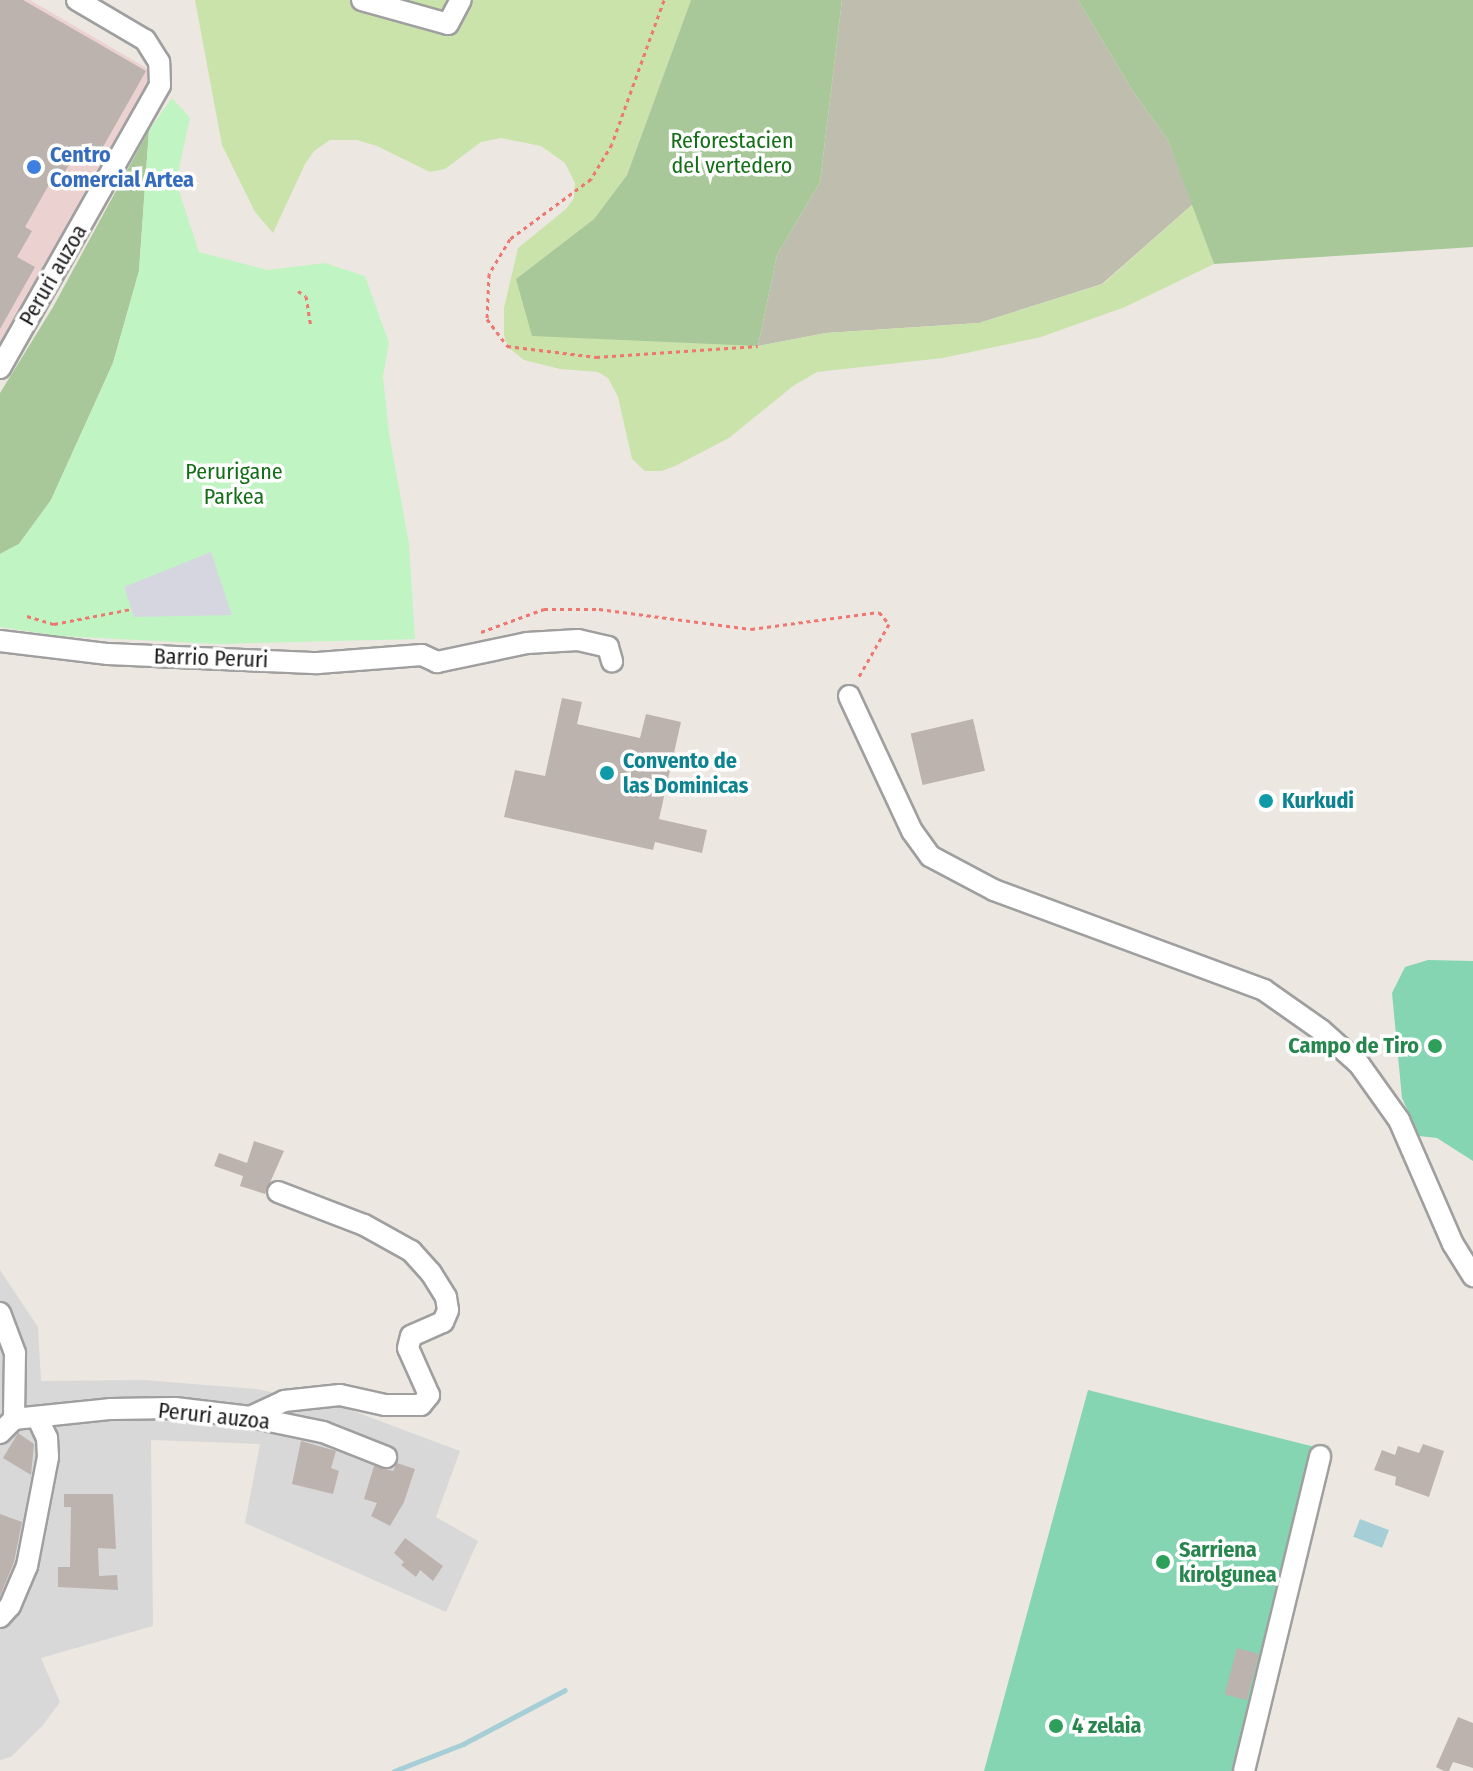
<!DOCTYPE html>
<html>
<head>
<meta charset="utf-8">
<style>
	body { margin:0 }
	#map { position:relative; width:1473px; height:1771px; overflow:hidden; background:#ece8e1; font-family:"Fira Sans Condensed",sans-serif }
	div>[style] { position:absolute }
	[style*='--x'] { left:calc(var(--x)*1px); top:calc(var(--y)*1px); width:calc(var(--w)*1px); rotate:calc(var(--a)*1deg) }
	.residential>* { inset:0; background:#d9d8d8 }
	.commercial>* { inset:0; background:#ecd1d1 }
	.construction>* { inset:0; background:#bfbeae }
	.grass>* { inset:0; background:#c9e3aa }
	.forest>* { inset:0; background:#a9c899 }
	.park>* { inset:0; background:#c0f4c2 }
	.pitch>* { inset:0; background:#85d5b2 }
	.plaza>* { inset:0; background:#d6d6e1 }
	.water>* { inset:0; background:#a5ced6; transform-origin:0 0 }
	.stream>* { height:5px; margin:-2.5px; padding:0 2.5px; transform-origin:2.5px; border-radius:2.5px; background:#a5ced6 }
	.building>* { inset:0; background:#bcb3ae; transform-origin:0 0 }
	.path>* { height:3px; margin-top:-1.5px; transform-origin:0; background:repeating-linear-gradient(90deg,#ed7771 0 4px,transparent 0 8px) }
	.roads { filter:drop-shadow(2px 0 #9f9f9f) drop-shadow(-2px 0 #9f9f9f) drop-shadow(0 2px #9f9f9f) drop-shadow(0 -2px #9f9f9f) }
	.minor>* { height:20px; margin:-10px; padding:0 10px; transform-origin:10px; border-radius:10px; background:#fff }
	.dots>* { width:22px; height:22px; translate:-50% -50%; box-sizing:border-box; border:4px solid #fff; border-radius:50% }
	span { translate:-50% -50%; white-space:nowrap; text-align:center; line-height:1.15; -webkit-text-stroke:7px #fff; paint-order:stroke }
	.park-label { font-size:22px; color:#146e17 }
	.shop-label { font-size:22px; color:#366cbe; font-weight:700 }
	.left { translate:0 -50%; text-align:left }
	.street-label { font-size:22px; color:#1b1b1b }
	.culture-label { font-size:22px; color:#0d838f; font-weight:700 }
	.leisure-label { font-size:22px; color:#27864d; font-weight:700 }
	.right { translate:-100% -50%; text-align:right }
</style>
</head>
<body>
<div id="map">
	<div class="residential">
		<div style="clip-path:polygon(0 1270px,38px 1327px,41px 1381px,144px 1380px,257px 1389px,345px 1408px,460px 1451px,436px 1517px,478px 1541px,446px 1612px,245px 1523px,260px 1444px,151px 1440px,153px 1626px,41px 1658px,60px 1702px,43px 1725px,11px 1757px,0 1760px)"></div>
	</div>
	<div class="commercial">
		<div style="clip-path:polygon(0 0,30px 0,155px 73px,0 354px)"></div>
	</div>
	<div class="construction">
		<div style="clip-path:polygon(842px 0,1078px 0,1134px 93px,1168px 140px,1193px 204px,1102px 284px,979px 323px,826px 333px,758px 346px,777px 255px,820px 182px)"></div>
	</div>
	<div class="grass">
		<div style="clip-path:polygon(195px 0,691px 0,627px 175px,594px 219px,516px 279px,758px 346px,826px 333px,979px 323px,1103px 284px,1193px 204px,1214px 264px,1125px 307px,1041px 337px,943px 358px,817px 372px,793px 386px,729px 438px,675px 466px,662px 471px,645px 471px,632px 459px,618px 397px,608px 378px,598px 372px,560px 369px,524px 360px,508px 347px,504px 335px,504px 308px,518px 248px,566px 209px,574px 198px,575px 183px,565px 163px,541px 146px,501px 138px,481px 142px,445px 169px,430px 172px,377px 146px,357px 140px,330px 140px,314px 151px,305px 164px,273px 233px,255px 212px,222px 145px)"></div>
	</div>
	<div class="forest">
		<div style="clip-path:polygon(691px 0,842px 0,820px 182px,777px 255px,758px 346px,532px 336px,516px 279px,594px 219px,627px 175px)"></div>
		<div style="clip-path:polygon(1078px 0,1473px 0,1473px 247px,1214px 264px,1168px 140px,1134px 93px)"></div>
		<div style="clip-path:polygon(149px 130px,139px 271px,113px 363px,51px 500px,19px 544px,0 554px,0 393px,53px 307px)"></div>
	</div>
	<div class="park">
		<div style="clip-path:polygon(172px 98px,190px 118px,176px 182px,199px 252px,267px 270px,325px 263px,365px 276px,389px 343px,383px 376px,389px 433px,409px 544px,415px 639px,219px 644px,59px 636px,0 627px,0 554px,19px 544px,51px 500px,113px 363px,139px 271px,149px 130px)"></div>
	</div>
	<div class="pitch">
		<div style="clip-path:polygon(1428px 960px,1473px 961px,1473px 1161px,1437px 1138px,1419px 1136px,1402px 1098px,1392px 993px,1405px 967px)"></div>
		<div style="clip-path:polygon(1088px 1390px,1315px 1447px,1234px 1768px,1242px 1771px,984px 1771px)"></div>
	</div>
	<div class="plaza">
		<div style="clip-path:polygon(211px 552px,232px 615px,134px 617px,124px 587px)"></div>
	</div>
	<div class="water">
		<div style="left:1360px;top:1519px;width:31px;height:19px;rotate:21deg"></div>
	</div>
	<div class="stream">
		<div style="--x:394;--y:1771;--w:74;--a:-21.4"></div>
		<div style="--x:463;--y:1744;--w:115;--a:-27.9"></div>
	</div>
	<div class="building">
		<div style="clip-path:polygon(0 0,23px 0,146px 71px,95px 161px,77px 151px,62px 177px,55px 174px,25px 227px,32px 231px,17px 257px,35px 267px,0 329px)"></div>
		<div style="clip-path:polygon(562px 698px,582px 702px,577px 724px,640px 738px,646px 714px,681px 722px,659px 819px,707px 830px,702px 853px,655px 842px,653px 850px,504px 817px,515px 770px,545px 776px)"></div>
		<div style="left:973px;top:719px;width:53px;height:64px;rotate:77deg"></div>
		<div style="clip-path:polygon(254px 1141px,284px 1151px,265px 1194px,240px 1186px,243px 1176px,214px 1166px,219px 1153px,247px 1163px)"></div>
		<div style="clip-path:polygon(18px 1433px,34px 1444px,31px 1475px,3px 1458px)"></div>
		<div style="clip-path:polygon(301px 1441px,336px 1451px,331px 1468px,339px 1471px,333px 1494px,292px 1484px)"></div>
		<div style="clip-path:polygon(1423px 1444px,1444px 1451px,1429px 1497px,1395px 1485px,1396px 1477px,1374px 1470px,1382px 1450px,1395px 1455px,1398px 1446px,1419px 1453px)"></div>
		<div style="clip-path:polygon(397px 1463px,415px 1469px,404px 1502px,390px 1526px,371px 1516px,377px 1503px,364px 1499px,374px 1466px,393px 1471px)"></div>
		<div style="clip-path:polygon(64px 1494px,113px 1494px,116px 1549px,98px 1548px,99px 1576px,117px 1575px,118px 1590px,58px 1587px,58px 1567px,70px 1567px,71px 1507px,64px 1507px)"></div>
		<div style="clip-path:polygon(0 1514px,22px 1522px,14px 1562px,0 1596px)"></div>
		<div style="clip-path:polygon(405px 1538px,443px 1566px,433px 1581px,420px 1570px,416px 1577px,401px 1565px,404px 1562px,394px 1553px)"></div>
		<div style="left:1237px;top:1648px;width:23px;height:48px;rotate:15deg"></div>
		<div style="clip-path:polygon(1458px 1717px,1473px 1723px,1473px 1768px,1453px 1762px,1449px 1771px,1444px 1771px,1436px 1767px)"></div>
	</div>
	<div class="path">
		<div style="--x:664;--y:0;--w:153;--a:109.9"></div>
		<div style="--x:612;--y:144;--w:41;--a:121"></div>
		<div style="--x:591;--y:179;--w:101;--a:143.5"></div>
		<div style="--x:510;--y:239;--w:41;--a:121"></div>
		<div style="--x:489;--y:274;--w:45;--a:92.5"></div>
		<div style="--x:487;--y:319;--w:34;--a:53"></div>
		<div style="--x:507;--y:346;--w:90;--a:7"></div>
		<div style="--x:596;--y:357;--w:162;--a:-3.9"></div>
		<div style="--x:298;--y:291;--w:9;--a:32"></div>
		<div style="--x:306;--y:296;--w:32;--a:81"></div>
		<div style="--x:27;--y:616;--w:28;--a:17"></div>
		<div style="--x:54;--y:624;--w:78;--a:-11"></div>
		<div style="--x:481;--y:632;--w:67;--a:-20.1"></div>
		<div style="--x:544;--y:609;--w:55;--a:0"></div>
		<div style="--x:599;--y:609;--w:153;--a:7.5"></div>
		<div style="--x:751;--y:629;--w:129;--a:-7.6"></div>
		<div style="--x:879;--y:612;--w:16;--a:50"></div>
		<div style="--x:889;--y:624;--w:64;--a:119.7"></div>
	</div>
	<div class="roads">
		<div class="minor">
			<div style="--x:362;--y:0;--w:89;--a:15.6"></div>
			<div style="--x:448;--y:24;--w:27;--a:-62"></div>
			<div style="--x:0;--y:368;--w:325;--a:-60.5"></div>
			<div style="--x:160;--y:85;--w:23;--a:-92"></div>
			<div style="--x:159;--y:62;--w:26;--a:-122"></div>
			<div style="--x:145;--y:40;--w:79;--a:-149.5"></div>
			<div style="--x:0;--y:641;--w:109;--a:6.9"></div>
			<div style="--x:108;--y:654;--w:210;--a:2.5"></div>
			<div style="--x:318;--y:663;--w:104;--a:-4.4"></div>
			<div style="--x:422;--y:655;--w:17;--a:25"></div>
			<div style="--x:437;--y:662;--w:92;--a:-11.9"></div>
			<div style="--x:527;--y:643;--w:51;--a:-3.4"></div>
			<div style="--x:578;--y:640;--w:31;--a:13"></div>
			<div style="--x:608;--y:647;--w:15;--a:74"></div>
			<div style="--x:849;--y:696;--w:149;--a:65"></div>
			<div style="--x:912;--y:831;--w:31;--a:54"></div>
			<div style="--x:930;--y:856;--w:72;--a:28"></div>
			<div style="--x:994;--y:890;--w:288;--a:20.3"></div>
			<div style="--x:1264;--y:990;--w:70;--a:35.1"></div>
			<div style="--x:1321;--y:1030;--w:51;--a:41.8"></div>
			<div style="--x:1359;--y:1064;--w:69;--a:54.5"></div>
			<div style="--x:1399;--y:1120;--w:135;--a:66.5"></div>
			<div style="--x:1453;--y:1244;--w:38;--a:58"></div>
			<div style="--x:0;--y:1313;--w:43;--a:69.4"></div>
			<div style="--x:15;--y:1353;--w:66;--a:90.9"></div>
			<div style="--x:14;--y:1419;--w:20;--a:135"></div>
			<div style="--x:250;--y:1417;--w:38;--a:-25"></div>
			<div style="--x:284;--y:1401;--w:56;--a:-6.1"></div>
			<div style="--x:340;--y:1395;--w:46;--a:12.5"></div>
			<div style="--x:385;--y:1405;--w:36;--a:0"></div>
			<div style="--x:421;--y:1405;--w:13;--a:-51"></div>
			<div style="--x:429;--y:1395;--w:51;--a:-114.1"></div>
			<div style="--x:408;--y:1348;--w:12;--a:-76"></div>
			<div style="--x:411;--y:1336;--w:35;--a:-24"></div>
			<div style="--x:443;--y:1322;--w:13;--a:-67"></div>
			<div style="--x:448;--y:1310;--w:13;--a:-99"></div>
			<div style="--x:446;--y:1297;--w:28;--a:-122"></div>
			<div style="--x:431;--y:1273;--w:30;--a:-132"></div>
			<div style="--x:411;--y:1251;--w:54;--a:-151"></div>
			<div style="--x:364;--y:1225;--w:92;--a:-159"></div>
			<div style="--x:14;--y:1419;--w:98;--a:-5.9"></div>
			<div style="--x:111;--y:1409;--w:64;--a:-0.9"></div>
			<div style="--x:175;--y:1408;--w:76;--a:6.8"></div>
			<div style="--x:250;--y:1417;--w:75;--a:11.6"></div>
			<div style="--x:323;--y:1432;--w:68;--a:21.6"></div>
			<div style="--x:0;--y:1617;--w:15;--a:-48"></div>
			<div style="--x:10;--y:1606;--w:43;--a:-67"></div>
			<div style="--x:27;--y:1566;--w:111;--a:-79.1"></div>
			<div style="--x:48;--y:1457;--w:19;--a:-93"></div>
			<div style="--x:47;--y:1438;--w:23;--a:-115"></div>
			<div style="--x:1244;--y:1771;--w:324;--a:-76.4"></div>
		</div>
	</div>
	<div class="dots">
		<div style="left:34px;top:167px;background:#3f7fe0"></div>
		<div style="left:607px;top:773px;background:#0f9aa8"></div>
		<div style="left:1266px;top:801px;background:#0f9aa8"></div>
		<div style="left:1435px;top:1046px;background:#2e9e5b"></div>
		<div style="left:1163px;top:1562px;background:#2e9e5b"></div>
		<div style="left:1056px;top:1726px;background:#2e9e5b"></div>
	</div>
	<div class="park-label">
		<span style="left:732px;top:153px">Reforestacien<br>del vertedero</span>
		<span style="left:234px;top:484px">Perurigane<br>Parkea</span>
	</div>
	<div class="shop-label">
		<span class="left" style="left:50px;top:167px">Centro<br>Comercial Artea</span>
	</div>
	<div class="street-label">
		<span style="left:53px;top:275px;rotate:-60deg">Peruri auzoa</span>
		<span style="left:211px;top:658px;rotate:2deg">Barrio Peruri</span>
		<span style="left:214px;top:1416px;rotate:6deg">Peruri auzoa</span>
	</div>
	<div class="culture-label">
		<span class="left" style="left:623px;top:773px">Convento de<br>las Dominicas</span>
		<span class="left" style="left:1282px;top:801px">Kurkudi</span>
	</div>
	<div class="leisure-label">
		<span class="right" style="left:1419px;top:1046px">Campo de Tiro</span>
		<span class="left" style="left:1179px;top:1562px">Sarriena<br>kirolgunea</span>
		<span class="left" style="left:1072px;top:1726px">4 zelaia</span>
	</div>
</div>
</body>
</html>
